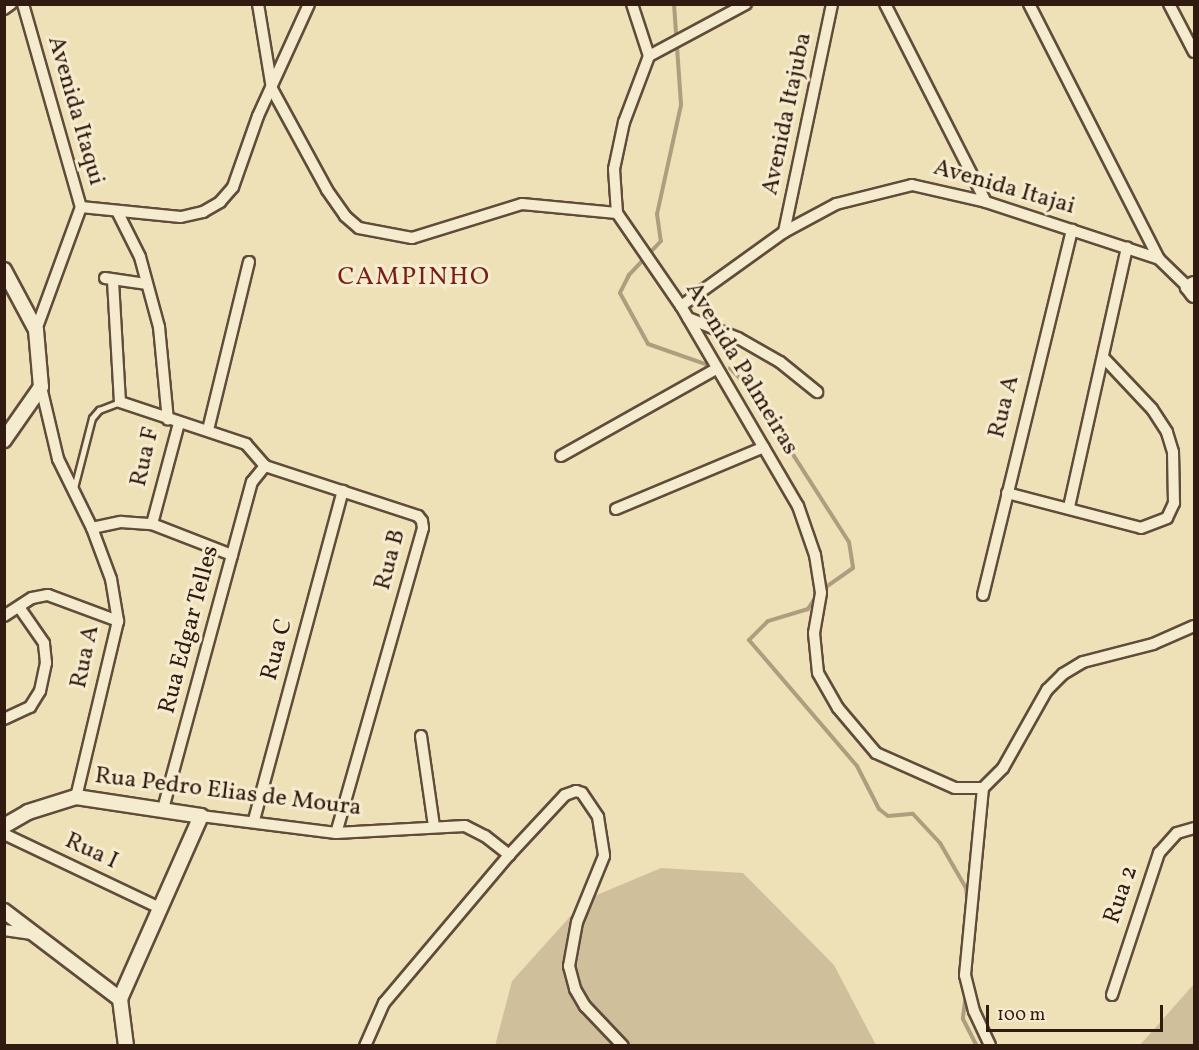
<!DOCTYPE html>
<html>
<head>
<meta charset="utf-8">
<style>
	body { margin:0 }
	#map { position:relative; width:1199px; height:1050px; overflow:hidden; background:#efe1b7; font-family:Vollkorn,serif }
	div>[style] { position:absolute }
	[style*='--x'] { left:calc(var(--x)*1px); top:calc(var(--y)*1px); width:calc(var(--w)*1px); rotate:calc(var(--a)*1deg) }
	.green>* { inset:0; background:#cfbf9b }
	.stream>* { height:4px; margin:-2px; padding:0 2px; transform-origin:2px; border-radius:2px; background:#ae9d7e }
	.roads { filter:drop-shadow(2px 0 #604c3a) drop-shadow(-2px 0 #604c3a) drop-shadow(0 2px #604c3a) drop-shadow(0 -2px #604c3a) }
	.service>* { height:5px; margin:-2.5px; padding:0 2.5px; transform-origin:2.5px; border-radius:2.5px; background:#f5ecd0 }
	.minor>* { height:10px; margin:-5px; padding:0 5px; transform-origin:5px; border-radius:5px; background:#f5ecd0 }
	.tertiary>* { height:14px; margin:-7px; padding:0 7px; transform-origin:7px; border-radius:7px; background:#f5ecd0 }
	span { translate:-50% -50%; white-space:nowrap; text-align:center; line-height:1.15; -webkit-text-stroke:6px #f5ecd0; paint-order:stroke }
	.street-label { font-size:24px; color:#311a10 }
	.neighbourhood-label { font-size:26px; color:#7a1f14; letter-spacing:1.5px }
	.frame { position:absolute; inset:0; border:6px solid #311a10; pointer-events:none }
	.scale { position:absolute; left:986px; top:1005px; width:177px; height:27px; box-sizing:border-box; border:3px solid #311a10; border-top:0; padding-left:8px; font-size:18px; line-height:21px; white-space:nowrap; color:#311a10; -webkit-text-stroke:4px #f5ecd0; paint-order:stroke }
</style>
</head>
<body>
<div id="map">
	<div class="green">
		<div style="clip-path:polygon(661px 868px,743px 873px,834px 965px,876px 1045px,495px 1046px,512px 981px,585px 900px)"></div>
		<div style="clip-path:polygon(1194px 984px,1194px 1045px,1140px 1045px)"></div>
	</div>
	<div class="stream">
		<div style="--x:674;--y:4;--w:101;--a:86"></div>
		<div style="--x:681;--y:105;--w:112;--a:102.4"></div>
		<div style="--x:657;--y:214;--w:27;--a:82"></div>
		<div style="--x:661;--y:241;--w:47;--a:133.3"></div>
		<div style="--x:629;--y:275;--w:20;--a:117"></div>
		<div style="--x:620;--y:293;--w:58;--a:61.2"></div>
		<div style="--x:648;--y:344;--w:67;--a:19.2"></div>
		<div style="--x:730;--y:368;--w:33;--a:46"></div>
		<div style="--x:753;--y:392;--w:178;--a:57.4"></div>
		<div style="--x:849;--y:542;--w:26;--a:81"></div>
		<div style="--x:853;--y:568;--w:38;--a:145"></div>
		<div style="--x:817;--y:595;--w:17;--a:123"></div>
		<div style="--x:808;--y:609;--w:42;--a:163.3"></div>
		<div style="--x:768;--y:621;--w:27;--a:135"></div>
		<div style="--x:749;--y:640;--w:166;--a:49.4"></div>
		<div style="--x:857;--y:766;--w:48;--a:62.9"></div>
		<div style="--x:879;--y:809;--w:11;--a:38"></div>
		<div style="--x:888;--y:816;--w:25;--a:-5"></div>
		<div style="--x:913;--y:814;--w:40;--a:47"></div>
		<div style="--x:940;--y:843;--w:52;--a:60"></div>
		<div style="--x:966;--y:888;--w:14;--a:82"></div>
		<div style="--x:966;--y:993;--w:26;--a:97"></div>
		<div style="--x:963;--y:1019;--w:30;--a:63"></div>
	</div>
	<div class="roads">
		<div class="service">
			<div style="--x:74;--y:488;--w:72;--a:-75.6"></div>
			<div style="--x:92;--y:418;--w:11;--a:-49"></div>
			<div style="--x:99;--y:410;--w:22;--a:-21"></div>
		</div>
		<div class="minor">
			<div style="--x:23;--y:4;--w:211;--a:74.1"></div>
			<div style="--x:81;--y:207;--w:131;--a:110.1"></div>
			<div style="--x:258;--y:4;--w:86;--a:80.6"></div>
			<div style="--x:272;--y:89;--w:115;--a:61.4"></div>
			<div style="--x:327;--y:190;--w:32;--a:55"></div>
			<div style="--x:345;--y:216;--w:18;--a:41"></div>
			<div style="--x:359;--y:228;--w:54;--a:10.7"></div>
			<div style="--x:412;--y:238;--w:115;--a:-17.2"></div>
			<div style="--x:522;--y:204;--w:95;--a:5.4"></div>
			<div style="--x:632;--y:4;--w:55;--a:71.9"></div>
			<div style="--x:649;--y:56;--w:71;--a:110.7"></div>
			<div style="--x:624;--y:122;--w:48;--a:102"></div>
			<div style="--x:614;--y:169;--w:44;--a:86.1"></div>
			<div style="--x:617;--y:213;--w:113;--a:55.5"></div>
			<div style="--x:681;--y:306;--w:232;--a:59.7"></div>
			<div style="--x:798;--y:506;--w:52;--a:70.9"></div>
			<div style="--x:815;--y:555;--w:38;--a:81"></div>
			<div style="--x:821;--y:593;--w:41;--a:99.9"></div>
			<div style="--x:814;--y:633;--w:40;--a:84.3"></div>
			<div style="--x:818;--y:673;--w:40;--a:60.3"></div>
			<div style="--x:838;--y:708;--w:59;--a:49.8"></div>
			<div style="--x:876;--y:753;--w:86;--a:23.9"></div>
			<div style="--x:955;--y:788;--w:28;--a:0"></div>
			<div style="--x:885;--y:4;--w:222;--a:63"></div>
			<div style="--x:1029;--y:4;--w:286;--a:63"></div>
			<div style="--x:1169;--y:4;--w:54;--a:62.5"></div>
			<div style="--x:4;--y:9;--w:9;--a:-36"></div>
			<div style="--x:649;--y:56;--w:110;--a:-28.2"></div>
			<div style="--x:81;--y:207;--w:100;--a:5.7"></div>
			<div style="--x:181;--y:217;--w:23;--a:-13"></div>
			<div style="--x:203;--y:212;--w:20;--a:-30"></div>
			<div style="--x:220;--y:202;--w:20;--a:-49"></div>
			<div style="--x:233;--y:187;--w:75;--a:-70.6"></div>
			<div style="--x:258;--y:116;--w:123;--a:-65.5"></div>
			<div style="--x:117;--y:211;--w:51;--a:63.4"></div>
			<div style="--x:140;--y:257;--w:73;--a:74.8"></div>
			<div style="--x:159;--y:327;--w:93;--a:84.5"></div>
			<div style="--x:784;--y:232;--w:233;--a:-78.1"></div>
			<div style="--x:105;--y:278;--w:41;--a:8.3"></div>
			<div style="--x:113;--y:281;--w:121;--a:86.7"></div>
			<div style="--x:120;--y:402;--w:133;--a:18.4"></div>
			<div style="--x:246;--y:444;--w:29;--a:49"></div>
			<div style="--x:265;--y:466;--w:161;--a:18.1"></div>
			<div style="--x:418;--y:516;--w:6;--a:51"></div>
			<div style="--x:422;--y:521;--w:7;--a:82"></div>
			<div style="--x:423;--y:528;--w:317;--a:105.9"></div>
			<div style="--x:681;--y:306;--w:127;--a:-35.7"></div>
			<div style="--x:784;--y:232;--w:59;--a:-28.3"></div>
			<div style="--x:836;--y:204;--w:78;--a:-14"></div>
			<div style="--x:912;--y:185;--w:76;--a:12.9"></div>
			<div style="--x:986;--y:202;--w:182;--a:18.2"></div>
			<div style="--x:1159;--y:259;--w:40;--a:44"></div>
			<div style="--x:688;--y:318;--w:54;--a:21.8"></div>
			<div style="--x:738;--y:338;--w:48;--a:29.7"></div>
			<div style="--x:780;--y:362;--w:48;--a:39"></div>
			<div style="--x:41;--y:387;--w:74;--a:76.7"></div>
			<div style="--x:58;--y:459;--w:77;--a:63.8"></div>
			<div style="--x:92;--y:528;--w:54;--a:69.6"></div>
			<div style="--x:111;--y:579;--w:43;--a:80.5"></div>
			<div style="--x:118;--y:621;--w:181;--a:103.4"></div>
			<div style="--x:208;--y:430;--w:173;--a:-76.3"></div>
			<div style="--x:561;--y:456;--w:178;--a:-29.3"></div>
			<div style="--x:1007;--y:493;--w:138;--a:14.6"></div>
			<div style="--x:1141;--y:528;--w:28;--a:-21"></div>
			<div style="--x:1167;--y:518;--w:17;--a:-65"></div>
			<div style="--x:1174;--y:503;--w:51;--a:-91.1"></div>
			<div style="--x:1173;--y:452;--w:21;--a:-107"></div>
			<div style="--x:1167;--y:432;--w:27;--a:-123"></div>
			<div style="--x:1152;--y:409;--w:70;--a:-133.3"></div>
			<div style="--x:1069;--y:507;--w:266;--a:-77.4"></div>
			<div style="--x:616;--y:509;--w:160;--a:-22.7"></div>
			<div style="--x:152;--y:524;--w:105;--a:-75"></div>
			<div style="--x:92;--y:528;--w:30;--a:-12"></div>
			<div style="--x:121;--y:522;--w:31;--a:4"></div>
			<div style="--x:152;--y:524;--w:86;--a:21.2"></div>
			<div style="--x:983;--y:595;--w:376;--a:-76.3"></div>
			<div style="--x:4;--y:616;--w:33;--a:-33"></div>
			<div style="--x:32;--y:598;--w:16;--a:-11"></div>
			<div style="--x:48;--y:595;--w:75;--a:20.4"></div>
			<div style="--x:4;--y:719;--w:29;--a:-25"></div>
			<div style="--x:30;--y:707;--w:19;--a:-58"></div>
			<div style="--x:40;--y:691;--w:29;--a:-78"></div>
			<div style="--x:46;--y:663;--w:20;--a:-96"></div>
			<div style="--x:44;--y:643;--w:44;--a:-124.8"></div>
			<div style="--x:421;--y:736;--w:91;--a:81.8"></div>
			<div style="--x:983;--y:788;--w:28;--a:-45"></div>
			<div style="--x:1003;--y:768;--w:90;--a:-60.6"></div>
			<div style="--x:1047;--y:690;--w:23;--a:-45"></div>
			<div style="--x:1063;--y:674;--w:23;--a:-31"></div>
			<div style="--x:1083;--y:662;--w:72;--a:-14.4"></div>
			<div style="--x:1153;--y:644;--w:45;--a:-23.7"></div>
			<div style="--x:983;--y:788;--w:188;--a:95.5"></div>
			<div style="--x:965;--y:975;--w:37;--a:76"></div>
			<div style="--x:974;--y:1011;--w:38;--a:65"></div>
			<div style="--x:163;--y:809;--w:339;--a:-74.8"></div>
			<div style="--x:252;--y:482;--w:21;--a:-51"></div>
			<div style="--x:201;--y:816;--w:136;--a:7.2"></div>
			<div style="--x:336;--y:833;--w:129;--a:-3.1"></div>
			<div style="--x:465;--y:826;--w:22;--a:27"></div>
			<div style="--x:485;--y:836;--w:31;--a:38"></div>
			<div style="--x:254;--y:820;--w:341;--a:-74.9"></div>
			<div style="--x:4;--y:834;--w:173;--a:25.4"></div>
			<div style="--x:4;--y:930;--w:30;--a:8"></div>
			<div style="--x:1112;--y:995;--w:150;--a:-71.7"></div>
			<div style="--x:1159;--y:853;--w:27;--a:-48"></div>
			<div style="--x:1177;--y:833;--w:18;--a:-16"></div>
			<div style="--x:365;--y:1046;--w:47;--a:-66.2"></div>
			<div style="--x:384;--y:1003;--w:194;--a:-49.8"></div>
			<div style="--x:509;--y:855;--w:82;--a:-47"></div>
			<div style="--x:565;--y:795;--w:12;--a:-20"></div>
			<div style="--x:576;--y:791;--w:6;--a:18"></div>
			<div style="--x:582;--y:793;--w:29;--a:56"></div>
			<div style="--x:598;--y:817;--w:39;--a:81"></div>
			<div style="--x:604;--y:856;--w:71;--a:112.2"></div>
			<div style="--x:577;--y:922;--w:45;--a:100.3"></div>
			<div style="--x:569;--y:966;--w:24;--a:75"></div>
			<div style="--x:575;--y:989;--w:20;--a:60"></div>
			<div style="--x:585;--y:1006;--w:55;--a:46.5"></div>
		</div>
		<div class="tertiary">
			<div style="--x:4;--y:270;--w:68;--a:61.9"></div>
			<div style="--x:36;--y:330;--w:57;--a:85"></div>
			<div style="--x:41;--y:387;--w:65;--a:124.9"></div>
			<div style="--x:1194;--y:284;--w:7;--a:153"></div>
			<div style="--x:1188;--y:287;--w:10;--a:53"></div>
			<div style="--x:4;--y:826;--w:28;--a:-30"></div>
			<div style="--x:28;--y:812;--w:50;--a:-17.4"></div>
			<div style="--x:76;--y:797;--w:126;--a:8.6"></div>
			<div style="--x:201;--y:816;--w:200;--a:113.9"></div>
			<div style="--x:4;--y:911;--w:146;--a:37.2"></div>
			<div style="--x:120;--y:999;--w:47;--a:82.7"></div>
		</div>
	</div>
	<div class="street-label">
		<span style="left:75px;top:111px;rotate:74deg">Avenida Itaqui</span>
		<span style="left:788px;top:114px;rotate:-78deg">Avenida Itajuba</span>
		<span style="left:1004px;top:188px;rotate:16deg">Avenida Itajai</span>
		<span style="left:741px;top:369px;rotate:59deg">Avenida Palmeiras</span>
		<span style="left:1005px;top:407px;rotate:-76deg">Rua A</span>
		<span style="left:146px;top:457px;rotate:-77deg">Rua F</span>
		<span style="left:391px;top:560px;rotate:-75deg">Rua B</span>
		<span style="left:190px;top:630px;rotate:-75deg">Rua Edgar Telles</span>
		<span style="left:278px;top:650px;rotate:-75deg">Rua C</span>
		<span style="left:86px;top:657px;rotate:-78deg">Rua A</span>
		<span style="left:228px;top:793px;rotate:7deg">Rua Pedro Elias de Moura</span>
		<span style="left:91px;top:852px;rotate:25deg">Rua I</span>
		<span style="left:1122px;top:895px;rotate:-71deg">Rua 2</span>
	</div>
	<div class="neighbourhood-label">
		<span style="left:414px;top:278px">CAMPINHO</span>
	</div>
	<div class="frame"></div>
	<div class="scale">100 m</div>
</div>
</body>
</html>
